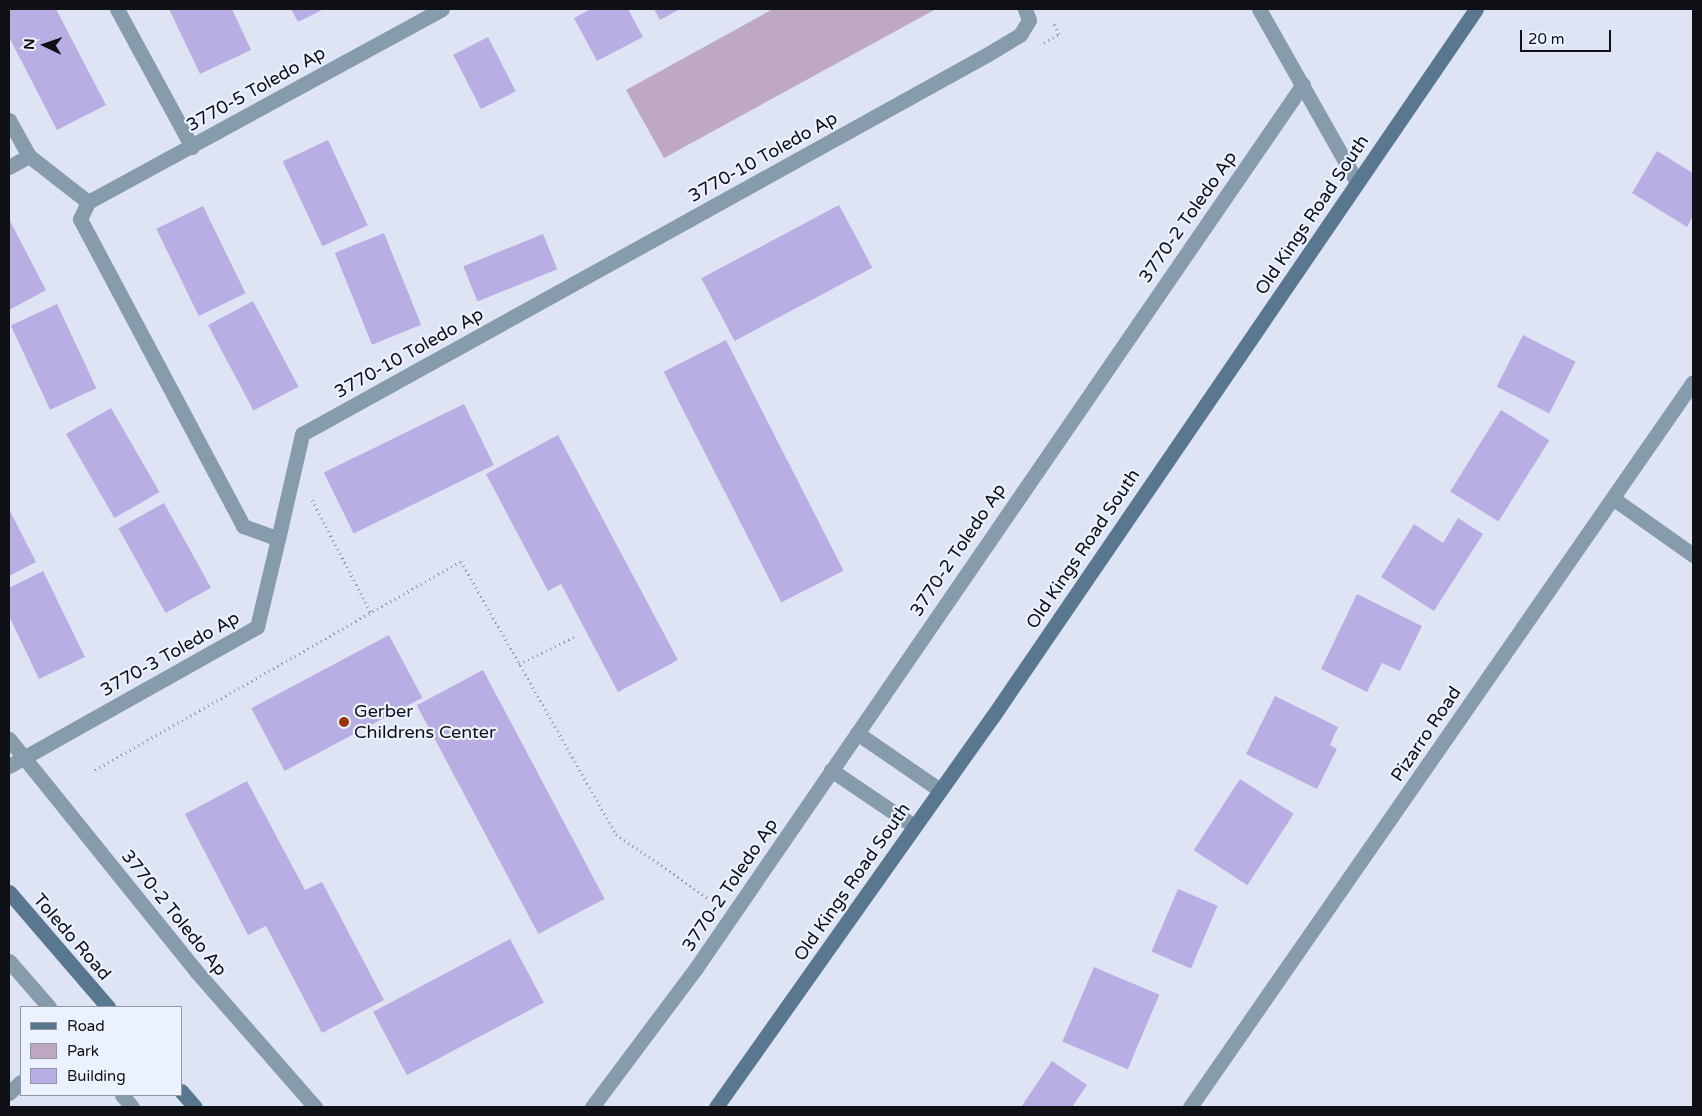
<!DOCTYPE html>
<html>
<head>
<meta charset="utf-8">
<style>
	body { margin:0 }
	#map { position:relative; width:1702px; height:1116px; overflow:hidden; background:#dee4f4; font-family:"Varela Round",sans-serif }
	div>[style] { position:absolute }
	[style*='--x'] { left:calc(var(--x)*1px); top:calc(var(--y)*1px); width:calc(var(--w)*1px); rotate:calc(var(--a)*1deg) }
	.green>* { inset:0; background:#bfa8c4 }
	.building>* { inset:0; background:#b9aee3; transform-origin:0 0 }
	.path>* { height:3px; margin-top:-1.5px; transform-origin:0; background:repeating-linear-gradient(90deg,#9094a0 0 1px,transparent 0 5px) }
	.lane>* { height:15px; margin:-7.5px; padding:0 7.5px; transform-origin:7.5px; border-radius:7.5px; background:#869cac }
	.street>* { height:15px; margin:-7.5px; padding:0 7.5px; transform-origin:7.5px; border-radius:7.5px; background:#869cac }
	.secondary>* { height:15px; margin:-7.5px; padding:0 7.5px; transform-origin:7.5px; border-radius:7.5px; background:#597890 }
	.dots>* { width:14px; height:14px; translate:-50% -50%; box-sizing:border-box; border:2px solid #ecf1fe; border-radius:50% }
	span { translate:-50% -50%; white-space:nowrap; text-align:center; line-height:1.15; -webkit-text-stroke:4.5px #ecf1fe; paint-order:stroke }
	.street-label { font-size:18px; color:#0e1015 }
	.poi-label { font-size:18px; color:#0e1015 }
	.left { translate:0 -50%; text-align:left }
	.frame { position:absolute; inset:0; border:10px solid #0e1015; pointer-events:none }
	.legend { position:absolute; left:20px; top:1006px; width:162px; height:90px; box-sizing:border-box; background:#ecf1fe; border:1px solid #9397a1; margin:0; padding:6px 9px; list-style:none; font-size:15px; color:#0e1015 }
	.legend li { display:flex; align-items:center; gap:10px; height:25px }
	.legend b { width:25px; border:1px solid #9397a1 }
	.north { position:absolute; left:20px; top:20px; width:50px; height:50px; -webkit-text-stroke:4px #ecf1fe; paint-order:stroke; rotate:273deg; font-size:14px; font-weight:700; line-height:20px; text-align:center; color:#0e1015 }
	.north::after { content:''; display:block; margin:auto; width:18px; height:22px; background:#0e1015; clip-path:polygon(50% 0,100% 100%,50% 72%,0 100%) }
	.scale { position:absolute; left:1520px; top:30px; width:91px; height:22px; box-sizing:border-box; border:2px solid #0e1015; border-top:0; padding-left:6px; font-size:15px; line-height:18px; white-space:nowrap; color:#0e1015; -webkit-text-stroke:4px #ecf1fe; paint-order:stroke }
</style>
</head>
<body>
<div id="map">
	<div class="green">
		<div style="clip-path:polygon(773px 9px,936px 9px,664px 158px,626px 90px)"></div>
	</div>
	<div class="building">
		<div style="clip-path:polygon(9px 9px,56px 9px,106px 105px,57px 130px,9px 37px)"></div>
		<div style="clip-path:polygon(169px 9px,232px 9px,251px 50px,200px 74px)"></div>
		<div style="clip-path:polygon(291px 9px,324px 9px,298px 22px)"></div>
		<div style="clip-path:polygon(591px 9px,628px 9px,643px 37px,597px 61px,574px 18px)"></div>
		<div style="clip-path:polygon(654px 9px,680px 9px,660px 20px)"></div>
		<div style="left:488px;top:37px;width:61px;height:39px;rotate:63deg"></div>
		<div style="left:328px;top:140px;width:94px;height:50px;rotate:65deg"></div>
		<div style="clip-path:polygon(1657px 151px,1693px 173px,1693px 216px,1687px 227px,1632px 193px)"></div>
		<div style="left:839px;top:205px;width:71px;height:156px;rotate:62deg"></div>
		<div style="left:203px;top:206px;width:97px;height:52px;rotate:64deg"></div>
		<div style="clip-path:polygon(9px 219px,46px 290px,9px 310px)"></div>
		<div style="left:384px;top:233px;width:99px;height:53px;rotate:68deg"></div>
		<div style="left:543px;top:234px;width:38px;height:86px;rotate:68deg"></div>
		<div style="left:253px;top:301px;width:97px;height:51px;rotate:62deg"></div>
		<div style="left:57px;top:304px;width:93px;height:51px;rotate:65deg"></div>
		<div style="left:1523px;top:335px;width:59px;height:58px;rotate:27deg"></div>
		<div style="left:726px;top:340px;width:259px;height:70px;rotate:63deg"></div>
		<div style="left:464px;top:404px;width:68px;height:156px;rotate:64deg"></div>
		<div style="left:111px;top:408px;width:97px;height:52px;rotate:60deg"></div>
		<div style="left:1501px;top:410px;width:57px;height:96px;rotate:32deg"></div>
		<div style="clip-path:polygon(558px 435px,678px 660px,618px 692px,561px 584px,548px 591px,486px 474px)"></div>
		<div style="left:164px;top:503px;width:97px;height:52px;rotate:61deg"></div>
		<div style="clip-path:polygon(9px 509px,36px 562px,9px 576px)"></div>
		<div style="clip-path:polygon(1458px 518px,1483px 534px,1434px 611px,1381px 577px,1414px 524px,1443px 543px)"></div>
		<div style="clip-path:polygon(43px 571px,85px 657px,39px 679px,9px 616px,9px 588px)"></div>
		<div style="clip-path:polygon(1357px 594px,1422px 626px,1400px 671px,1382px 663px,1367px 692px,1321px 669px)"></div>
		<div style="left:389px;top:635px;width:71px;height:156px;rotate:62deg"></div>
		<div style="left:483px;top:670px;width:259px;height:75px;rotate:62deg"></div>
		<div style="clip-path:polygon(1275px 696px,1338px 727px,1330px 745px,1337px 749px,1317px 789px,1246px 754px)"></div>
		<div style="left:1240px;top:779px;width:64px;height:85px;rotate:33deg"></div>
		<div style="clip-path:polygon(247px 781px,305px 890px,322px 882px,384px 1000px,322px 1033px,266px 926px,248px 935px,185px 814px)"></div>
		<div style="left:1178px;top:889px;width:43px;height:68px;rotate:23deg"></div>
		<div style="left:510px;top:939px;width:72px;height:155px;rotate:62deg"></div>
		<div style="left:1094px;top:967px;width:71px;height:81px;rotate:23deg"></div>
		<div style="clip-path:polygon(1052px 1061px,1087px 1085px,1072px 1107px,1021px 1107px)"></div>
	</div>
	<div class="path">
		<div style="--x:1044;--y:43;--w:17;--a:-31"></div>
		<div style="--x:1059;--y:34;--w:13;--a:-117"></div>
		<div style="--x:312;--y:500;--w:127;--a:62.4"></div>
		<div style="--x:519;--y:664;--w:64;--a:-26.2"></div>
		<div style="--x:95;--y:770;--w:421;--a:-29.7"></div>
		<div style="--x:461;--y:561;--w:314;--a:60.4"></div>
		<div style="--x:616;--y:834;--w:119;--a:34.8"></div>
	</div>
	<div class="lane">
		<div style="--x:857;--y:733;--w:101;--a:34.5"></div>
		<div style="--x:831;--y:770;--w:100;--a:34"></div>
		<div style="--x:9;--y:961;--w:61;--a:49"></div>
		<div style="--x:122;--y:1095;--w:16;--a:50"></div>
	</div>
	<div class="street">
		<div style="--x:117;--y:9;--w:157;--a:61.5"></div>
		<div style="--x:1259;--y:9;--w:199;--a:60.5"></div>
		<div style="--x:9;--y:120;--w:41;--a:60.9"></div>
		<div style="--x:29;--y:156;--w:75;--a:37.9"></div>
		<div style="--x:88;--y:202;--w:19;--a:115"></div>
		<div style="--x:80;--y:219;--w:348;--a:62"></div>
		<div style="--x:243;--y:526;--w:37;--a:20"></div>
		<div style="--x:278;--y:539;--w:108;--a:-77.1"></div>
		<div style="--x:302;--y:434;--w:784;--a:-28.98"></div>
		<div style="--x:988;--y:54;--w:37;--a:-31"></div>
		<div style="--x:1020;--y:35;--w:17;--a:-59"></div>
		<div style="--x:1029;--y:20;--w:12;--a:-110"></div>
		<div style="--x:9;--y:167;--w:23;--a:-29"></div>
		<div style="--x:88;--y:202;--w:403;--a:-28.6"></div>
		<div style="--x:1614;--y:499;--w:97;--a:35.3"></div>
		<div style="--x:9;--y:739;--w:298;--a:51.1"></div>
		<div style="--x:196;--y:971;--w:181;--a:48.8"></div>
		<div style="--x:9;--y:766;--w:284;--a:-29.3"></div>
		<div style="--x:257;--y:627;--w:90;--a:-76.6"></div>
		<div style="--x:9;--y:1093;--w:16;--a:-43"></div>
		<div style="--x:592;--y:1107;--w:174;--a:-53.2"></div>
		<div style="--x:696;--y:968;--w:1072;--a:-55.52"></div>
		<div style="--x:1190;--y:1107;--w:882;--a:-55.25"></div>
	</div>
	<div class="secondary">
		<div style="--x:9;--y:892;--w:152;--a:49.3"></div>
		<div style="--x:181;--y:1091;--w:21;--a:49"></div>
		<div style="--x:716;--y:1107;--w:479;--a:-54.7"></div>
		<div style="--x:993;--y:716;--w:856;--a:-55.66"></div>
	</div>
	<div class="dots">
		<div style="left:344px;top:722px;background:#9a3509"></div>
	</div>
	<div class="street-label">
		<span style="left:256px;top:89px;rotate:-29deg">3770-5 Toledo Ap</span>
		<span style="left:763px;top:157px;rotate:-29deg">3770-10 Toledo Ap</span>
		<span style="left:1312px;top:215px;rotate:-56deg">Old Kings Road South</span>
		<span style="left:1188px;top:217px;rotate:-55deg">3770-2 Toledo Ap</span>
		<span style="left:409px;top:353px;rotate:-29deg">3770-10 Toledo Ap</span>
		<span style="left:1083px;top:549px;rotate:-56deg">Old Kings Road South</span>
		<span style="left:958px;top:550px;rotate:-56deg">3770-2 Toledo Ap</span>
		<span style="left:170px;top:654px;rotate:-29deg">3770-3 Toledo Ap</span>
		<span style="left:1426px;top:734px;rotate:-56deg">Pizarro Road</span>
		<span style="left:852px;top:882px;rotate:-55deg">Old Kings Road South</span>
		<span style="left:730px;top:885px;rotate:-56deg">3770-2 Toledo Ap</span>
		<span style="left:174px;top:913px;rotate:51deg">3770-2 Toledo Ap</span>
		<span style="left:72px;top:937px;rotate:49deg">Toledo Road</span>
	</div>
	<div class="poi-label">
		<span class="left" style="left:354px;top:722px">Gerber<br>Childrens Center</span>
	</div>
	<div class="frame"></div>
	<ul class="legend">
	<li><b style="height:6px;background:#597890"></b>Road</li>
	<li><b style="height:14px;background:#bfa8c4"></b>Park</li>
	<li><b style="height:14px;background:#b9aee3"></b>Building</li>
	</ul>
	<div class="north">N</div>
	<div class="scale">20 m</div>
</div>
</body>
</html>
